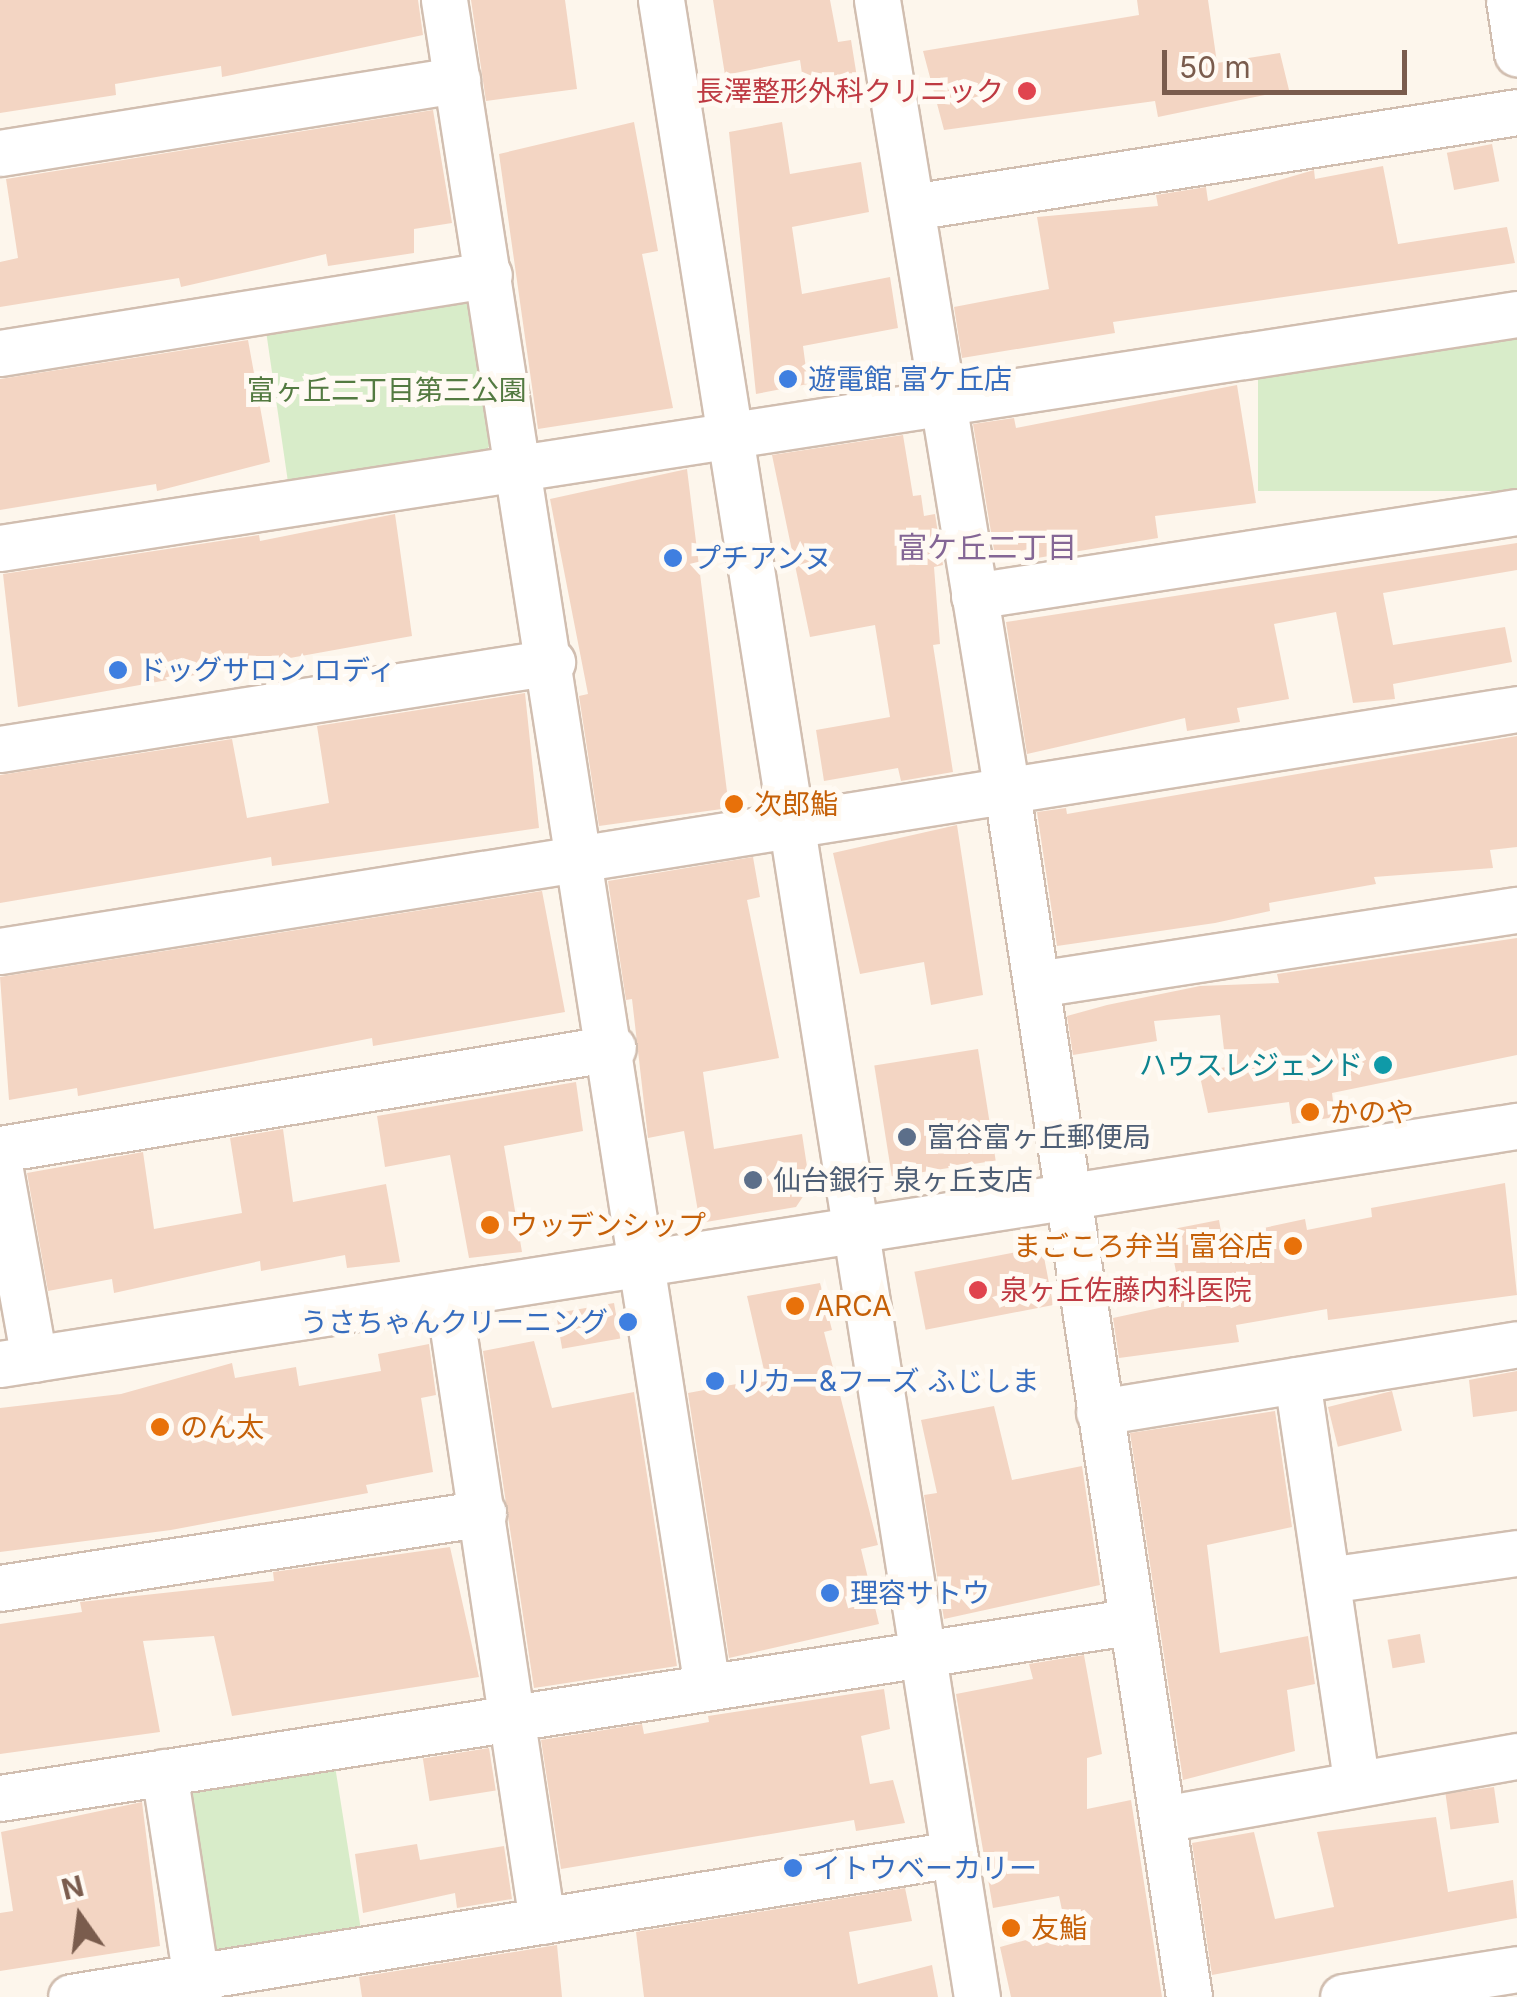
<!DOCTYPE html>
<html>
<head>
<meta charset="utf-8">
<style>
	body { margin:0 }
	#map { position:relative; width:1517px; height:1997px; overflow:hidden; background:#fdf6ec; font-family:Inter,"Noto Sans JP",sans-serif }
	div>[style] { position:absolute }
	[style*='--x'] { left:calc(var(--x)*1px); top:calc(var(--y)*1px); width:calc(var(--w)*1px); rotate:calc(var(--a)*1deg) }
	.green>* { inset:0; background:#d8ecc9; transform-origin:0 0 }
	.building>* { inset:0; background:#f3d5c3; transform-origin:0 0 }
	.roads { filter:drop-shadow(2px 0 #d1beb0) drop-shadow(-2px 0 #d1beb0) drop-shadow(0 2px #d1beb0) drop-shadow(0 -2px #d1beb0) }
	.minor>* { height:45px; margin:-22.5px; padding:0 22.5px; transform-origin:22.5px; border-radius:22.5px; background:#fff }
	.dots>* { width:28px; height:28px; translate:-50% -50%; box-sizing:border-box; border:5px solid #fffaf3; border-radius:50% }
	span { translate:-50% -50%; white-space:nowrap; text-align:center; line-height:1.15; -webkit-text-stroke:10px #fffaf3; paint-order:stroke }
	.health-label { font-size:28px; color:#be3a42 }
	.right { translate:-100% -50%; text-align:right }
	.left { translate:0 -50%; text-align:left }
	.shop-label { font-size:28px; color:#366cbe }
	.park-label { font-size:28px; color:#537a41 }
	.food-label { font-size:28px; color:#c56008 }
	.culture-label { font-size:28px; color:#0d838f }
	.service-label { font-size:28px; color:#4e5e75 }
	.neighbourhood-label { font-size:30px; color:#846695 }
	.north { position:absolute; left:30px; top:1867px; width:100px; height:100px; -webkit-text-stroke:8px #fffaf3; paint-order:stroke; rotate:346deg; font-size:28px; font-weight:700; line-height:40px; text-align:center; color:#7a5c4d }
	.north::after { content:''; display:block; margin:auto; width:35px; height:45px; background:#7a5c4d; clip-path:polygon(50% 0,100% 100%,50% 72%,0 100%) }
	.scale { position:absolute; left:1162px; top:50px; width:245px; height:45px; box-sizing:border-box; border:5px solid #7a5c4d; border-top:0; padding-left:12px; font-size:30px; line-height:35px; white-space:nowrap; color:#7a5c4d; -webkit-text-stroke:8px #fffaf3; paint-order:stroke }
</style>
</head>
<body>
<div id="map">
	<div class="green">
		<div style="clip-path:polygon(472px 294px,498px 434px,480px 459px,289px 489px,265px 324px)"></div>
		<div style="left:1517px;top:330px;width:161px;height:259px;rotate:90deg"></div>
		<div style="left:335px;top:1766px;width:167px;height:147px;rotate:81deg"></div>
	</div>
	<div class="building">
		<div style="clip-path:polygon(0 0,418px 0,423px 35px,222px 77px,221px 66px,115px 84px,116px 95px,0 113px)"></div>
		<div style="clip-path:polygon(471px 0,565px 0,577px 89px,486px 101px)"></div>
		<div style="clip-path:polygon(713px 0,830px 0,838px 42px,851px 40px,859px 90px,806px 101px,800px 60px,725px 75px)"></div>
		<div style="clip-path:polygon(1137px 0,1208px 0,1217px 63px,1280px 53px,1289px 90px,1158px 117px,1155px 101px,944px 130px,923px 51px,1139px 15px)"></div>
		<div style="clip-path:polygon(433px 110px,452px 223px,414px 229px,414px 253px,328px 266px,326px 254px,181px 287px,179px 278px,0 307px,0 262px,18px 258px,6px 179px)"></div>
		<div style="clip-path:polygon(634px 122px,658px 251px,642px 254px,673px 408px,538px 429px,499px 154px)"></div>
		<div style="clip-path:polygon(782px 122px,790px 174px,861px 162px,869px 212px,792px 227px,802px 294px,890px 277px,898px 328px,803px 346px,808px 384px,756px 394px,729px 132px)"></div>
		<div style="left:1492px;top:144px;width:38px;height:46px;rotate:79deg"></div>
		<div style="clip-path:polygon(1383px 166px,1398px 244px,1507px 227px,1515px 263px,1113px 322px,1115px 333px,962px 358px,954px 307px,1049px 289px,1037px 217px,1158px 206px,1156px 195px,1206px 187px,1208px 201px,1314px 170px,1315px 179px)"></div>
		<div style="clip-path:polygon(248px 340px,270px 462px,157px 491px,156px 484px,0 510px,0 379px)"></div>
		<div style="clip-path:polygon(1237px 385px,1256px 503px,1155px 516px,1158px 538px,1031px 559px,1029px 549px,995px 556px,973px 424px,1014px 418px,1016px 428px)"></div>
		<div style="clip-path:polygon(903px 435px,913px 496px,921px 495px,924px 516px,935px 514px,943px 565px,934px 567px,940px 644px,933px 645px,953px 772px,901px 781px,898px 768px,824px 781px,816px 730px,890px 717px,875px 625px,810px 637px,772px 455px)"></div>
		<div style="clip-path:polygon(687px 469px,729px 808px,599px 826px,579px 696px,588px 694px,550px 499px)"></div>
		<div style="clip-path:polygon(395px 514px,412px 636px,18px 707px,3px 574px,259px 535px,260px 541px)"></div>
		<div style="clip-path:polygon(1517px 543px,1517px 570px,1383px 593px,1393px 645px,1505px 627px,1512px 662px,1393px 684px,1395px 699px,1353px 703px,1336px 612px,1274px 624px,1289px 699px,1237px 708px,1240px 722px,1187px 731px,1185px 718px,1027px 754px,1006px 622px)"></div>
		<div style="clip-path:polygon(525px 693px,539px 828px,272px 866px,271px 857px,0 903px,0 775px,232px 739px,247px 818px,329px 803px,317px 726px)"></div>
		<div style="clip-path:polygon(1517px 736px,1517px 847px,1490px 850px,1493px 868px,1374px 877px,1376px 884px,1269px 903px,1270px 911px,1215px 923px,1057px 946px,1037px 812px,1066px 808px,1067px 814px)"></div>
		<div style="clip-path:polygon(957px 825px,983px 995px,931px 1005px,924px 962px,860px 974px,833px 853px)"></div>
		<div style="clip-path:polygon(753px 857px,760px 897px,747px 900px,779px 1058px,703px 1072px,714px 1149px,802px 1134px,810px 1186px,796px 1207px,700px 1223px,684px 1131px,648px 1138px,632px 999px,626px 1000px,608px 881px)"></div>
		<div style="clip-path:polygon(542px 891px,565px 1012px,373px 1046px,372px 1038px,78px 1096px,77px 1088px,9px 1100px,0 977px)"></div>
		<div style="clip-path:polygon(1517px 938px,1517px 1055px,1332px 1093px,1335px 1117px,1292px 1124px,1289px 1102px,1208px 1113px,1199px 1072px,1226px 1067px,1220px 1015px,1154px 1021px,1157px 1041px,1073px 1055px,1067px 1016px,1107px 1005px,1200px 986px,1279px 983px,1277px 974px)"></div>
		<div style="left:978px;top:1049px;width:113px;height:105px;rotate:81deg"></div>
		<div style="clip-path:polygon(576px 1082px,583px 1131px,504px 1146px,522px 1252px,469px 1258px,450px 1155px,385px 1167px,377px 1116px)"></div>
		<div style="clip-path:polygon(283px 1129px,293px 1202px,386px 1184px,400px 1262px,347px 1268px,345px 1255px,261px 1271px,260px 1261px,114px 1293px,112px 1279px,48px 1291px,27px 1173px,143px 1152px,154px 1229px,242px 1213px,230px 1138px)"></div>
		<div style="clip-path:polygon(1505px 1183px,1517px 1295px,1328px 1320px,1327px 1309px,1236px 1325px,1239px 1342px,1119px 1358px,1113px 1318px,1182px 1303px,1168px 1230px,1219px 1220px,1222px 1237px,1305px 1219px,1307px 1230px,1372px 1217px,1371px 1208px)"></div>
		<div style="left:1042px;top:1247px;width:59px;height:130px;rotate:79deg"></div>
		<div style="clip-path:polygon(820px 1283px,832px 1330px,824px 1332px,878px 1545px,861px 1549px,879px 1624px,729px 1658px,688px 1393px,758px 1380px,764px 1370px,747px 1296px)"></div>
		<div style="left:614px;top:1303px;width:36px;height:59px;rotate:80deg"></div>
		<div style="clip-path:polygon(534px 1341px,552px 1408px,634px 1392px,677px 1666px,534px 1688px,483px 1351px)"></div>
		<div style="clip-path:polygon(429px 1344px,436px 1395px,421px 1398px,433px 1472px,366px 1485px,368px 1493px,171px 1530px,0 1552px,0 1408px,121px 1394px,232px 1363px,235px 1378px,296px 1367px,299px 1386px,381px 1371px,378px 1354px)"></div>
		<div style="clip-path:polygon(1517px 1371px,1517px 1411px,1473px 1417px,1469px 1380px)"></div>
		<div style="left:1392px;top:1391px;width:41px;height:66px;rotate:76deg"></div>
		<div style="clip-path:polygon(994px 1406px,1012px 1480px,1082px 1466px,1100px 1585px,944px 1619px,924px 1495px,937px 1493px,921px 1420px)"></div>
		<div style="clip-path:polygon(1275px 1411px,1292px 1527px,1207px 1545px,1220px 1653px,1308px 1636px,1315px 1684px,1287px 1690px,1295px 1751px,1183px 1780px,1130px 1433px)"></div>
		<div style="clip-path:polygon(450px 1547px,479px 1677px,232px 1716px,214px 1636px,143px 1641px,160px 1732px,0 1754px,0 1624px,82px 1612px,80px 1602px,274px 1581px,273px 1572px)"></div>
		<div style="left:1420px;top:1634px;width:29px;height:33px;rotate:80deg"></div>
		<div style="clip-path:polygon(1084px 1655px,1102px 1754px,1087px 1758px,1087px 1809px,1131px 1800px,1162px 1997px,1011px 1997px,1000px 1947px,1066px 1929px,1059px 1896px,993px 1908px,956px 1694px,1033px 1679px,1029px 1664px)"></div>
		<div style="clip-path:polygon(884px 1689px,890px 1729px,861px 1736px,870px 1784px,893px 1780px,905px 1823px,856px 1831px,854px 1820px,561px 1869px,541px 1740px,642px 1724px,644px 1734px,709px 1722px,708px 1716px)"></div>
		<div style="left:489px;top:1748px;width:43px;height:67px;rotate:81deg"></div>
		<div style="left:1494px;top:1787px;width:36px;height:49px;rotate:82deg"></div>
		<div style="clip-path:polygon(142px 1802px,160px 1946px,0 1971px,0 1913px,13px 1911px,1px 1832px)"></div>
		<div style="clip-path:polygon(1436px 1817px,1448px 1892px,1513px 1880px,1517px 1918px,1212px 1975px,1192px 1843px,1254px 1832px,1275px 1919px,1334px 1907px,1317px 1832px)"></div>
		<div style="clip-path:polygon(417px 1844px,420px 1860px,504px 1846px,512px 1899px,457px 1908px,455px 1893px,363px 1913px,355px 1854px)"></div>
		<div style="clip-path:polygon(905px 1888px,912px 1921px,849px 1932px,858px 1984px,932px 1965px,938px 1997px,644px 1997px,636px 1932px)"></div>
		<div style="clip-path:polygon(557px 1945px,562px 1997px,362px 1997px,359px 1977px)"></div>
	</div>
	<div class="roads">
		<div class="minor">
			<div style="--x:444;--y:0;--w:1708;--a:81.14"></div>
			<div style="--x:661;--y:0;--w:2022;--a:81.01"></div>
			<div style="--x:877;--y:0;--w:803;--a:80.68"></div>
			<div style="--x:1007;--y:792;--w:1219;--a:81.41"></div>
			<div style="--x:1509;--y:0;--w:54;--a:81.4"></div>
			<div style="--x:0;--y:153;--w:463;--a:-9.1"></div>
			<div style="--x:912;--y:207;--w:612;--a:-8.92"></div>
			<div style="--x:0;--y:353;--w:495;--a:-9.1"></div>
			<div style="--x:0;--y:548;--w:1535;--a:-8.77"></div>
			<div style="--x:974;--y:596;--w:549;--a:-8.79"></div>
			<div style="--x:0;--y:749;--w:559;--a:-8.96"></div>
			<div style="--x:0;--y:951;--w:1536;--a:-9.06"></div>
			<div style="--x:1037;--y:984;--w:486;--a:-8.8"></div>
			<div style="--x:0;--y:1149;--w:621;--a:-9.36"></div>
			<div style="--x:0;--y:1170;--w:192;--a:79.8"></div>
			<div style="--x:448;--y:1296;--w:632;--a:81.45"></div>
			<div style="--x:0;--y:1364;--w:1536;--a:-8.92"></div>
			<div style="--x:1297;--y:1380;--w:405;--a:81.6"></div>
			<div style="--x:1099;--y:1412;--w:423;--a:-9.2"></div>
			<div style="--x:1327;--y:1580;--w:192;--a:-8.1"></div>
			<div style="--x:0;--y:1588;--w:489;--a:-8.8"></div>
			<div style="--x:164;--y:1772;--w:228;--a:81.2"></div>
			<div style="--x:0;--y:1798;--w:1142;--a:-8.87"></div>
			<div style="--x:1163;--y:1819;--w:360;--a:-10.1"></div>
			<div style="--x:71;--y:1997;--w:895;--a:-9.2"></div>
			<div style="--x:1343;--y:1997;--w:176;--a:-9.1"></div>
		</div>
	</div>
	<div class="dots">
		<div style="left:1027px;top:91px;background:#e0444e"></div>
		<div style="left:788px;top:379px;background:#3f7fe0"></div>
		<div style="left:673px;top:558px;background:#3f7fe0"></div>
		<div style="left:118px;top:670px;background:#3f7fe0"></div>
		<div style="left:734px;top:804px;background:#e8710a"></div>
		<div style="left:1383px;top:1065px;background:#0f9aa8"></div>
		<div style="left:1310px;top:1112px;background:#e8710a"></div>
		<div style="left:907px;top:1137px;background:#5c6f8a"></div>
		<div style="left:753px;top:1180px;background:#5c6f8a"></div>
		<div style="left:490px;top:1225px;background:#e8710a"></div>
		<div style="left:1293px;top:1246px;background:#e8710a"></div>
		<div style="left:978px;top:1290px;background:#e0444e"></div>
		<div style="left:795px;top:1306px;background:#e8710a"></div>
		<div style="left:628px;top:1322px;background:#3f7fe0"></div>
		<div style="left:715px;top:1381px;background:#3f7fe0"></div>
		<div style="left:160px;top:1427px;background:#e8710a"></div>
		<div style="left:830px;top:1593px;background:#3f7fe0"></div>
		<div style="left:793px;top:1868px;background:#3f7fe0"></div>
		<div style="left:1011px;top:1928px;background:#e8710a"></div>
	</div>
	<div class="health-label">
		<span class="right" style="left:1004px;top:91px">長澤整形外科クリニック</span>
		<span class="left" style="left:1000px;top:1290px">泉ヶ丘佐藤内科医院</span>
	</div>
	<div class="shop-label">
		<span class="left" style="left:808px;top:379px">遊電館 富ケ丘店</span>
		<span class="left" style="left:693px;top:558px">プチアンヌ</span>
		<span class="left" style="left:138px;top:670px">ドッグサロン ロディ</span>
		<span class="right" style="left:608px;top:1322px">うさちゃんクリーニング</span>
		<span class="left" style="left:735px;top:1381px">リカー&amp;フーズ ふじしま</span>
		<span class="left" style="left:850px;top:1593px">理容サトウ</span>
		<span class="left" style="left:813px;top:1868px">イトウベーカリー</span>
	</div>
	<div class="park-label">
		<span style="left:387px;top:390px">富ヶ丘二丁目第三公園</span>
	</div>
	<div class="food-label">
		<span class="left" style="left:754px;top:804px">次郎鮨</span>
		<span class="left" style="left:1330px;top:1112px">かのや</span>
		<span class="left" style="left:510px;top:1225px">ウッデンシップ</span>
		<span class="right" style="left:1273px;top:1246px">まごころ弁当 富谷店</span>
		<span class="left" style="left:815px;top:1306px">ARCA</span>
		<span class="left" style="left:180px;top:1427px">のん太</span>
		<span class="left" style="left:1031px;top:1928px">友鮨</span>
	</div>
	<div class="culture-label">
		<span class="right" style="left:1363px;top:1065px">ハウスレジェンド</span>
	</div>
	<div class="service-label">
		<span class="left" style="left:927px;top:1137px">富谷富ヶ丘郵便局</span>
		<span class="left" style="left:773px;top:1180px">仙台銀行 泉ヶ丘支店</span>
	</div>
	<div class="neighbourhood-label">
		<span style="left:987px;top:547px">富ケ丘二丁目</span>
	</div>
	<div class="north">N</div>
	<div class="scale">50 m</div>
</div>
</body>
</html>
